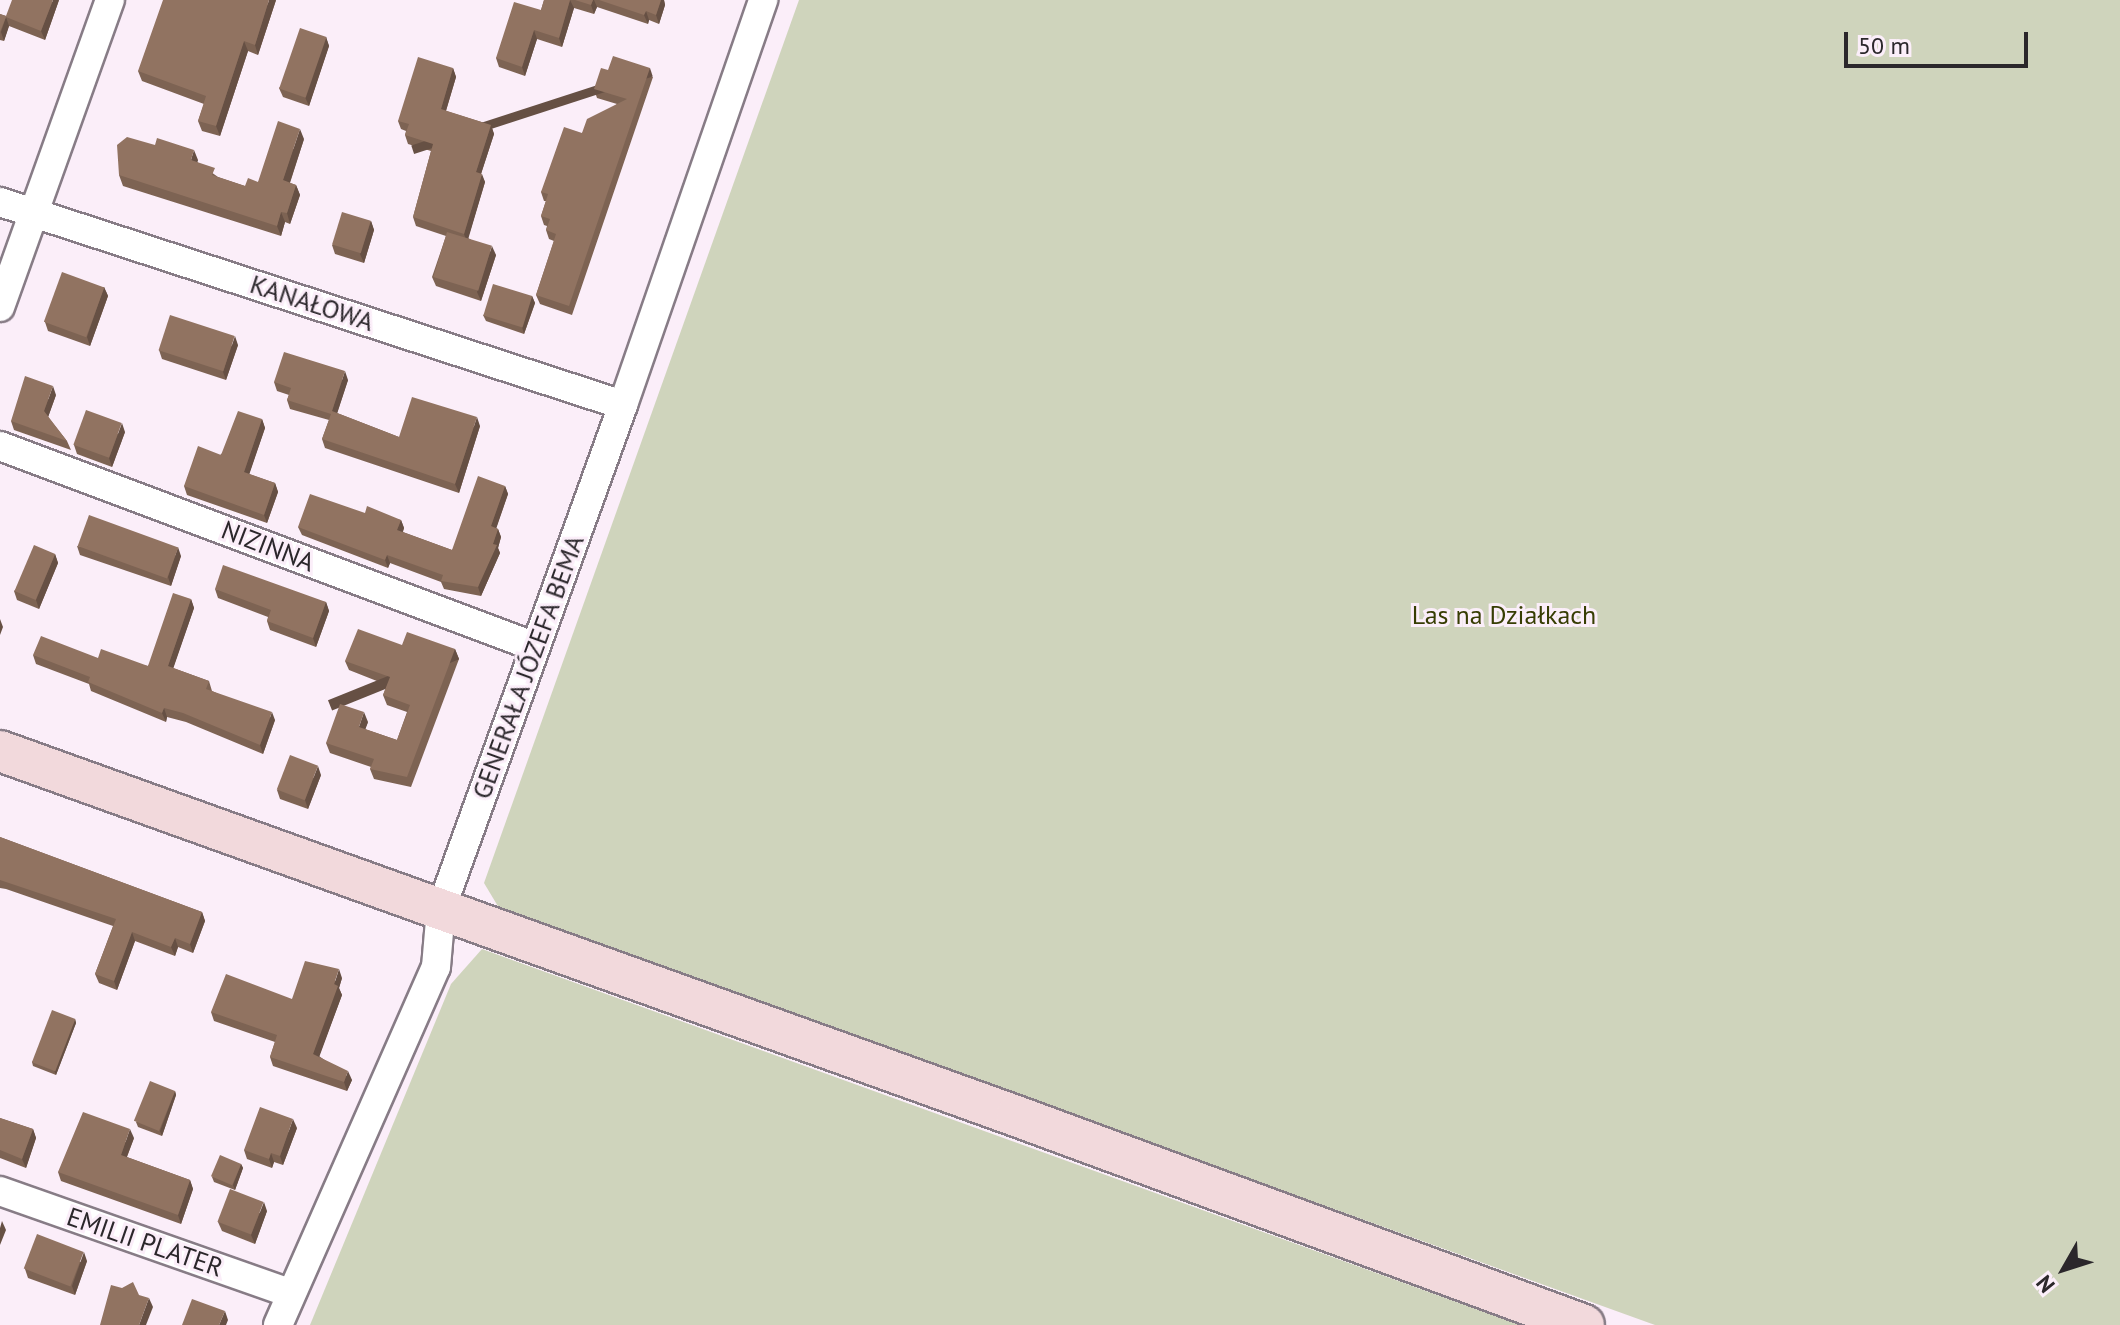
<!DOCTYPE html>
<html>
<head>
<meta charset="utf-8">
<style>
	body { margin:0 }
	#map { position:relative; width:2120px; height:1325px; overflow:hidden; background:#fbeef9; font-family:"PT Sans",sans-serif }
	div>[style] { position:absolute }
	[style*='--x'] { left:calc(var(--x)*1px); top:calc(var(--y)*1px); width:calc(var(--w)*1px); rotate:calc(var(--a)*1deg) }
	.green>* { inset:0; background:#cfd4bc }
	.roads { filter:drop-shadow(2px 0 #877c86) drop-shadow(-2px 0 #877c86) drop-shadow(0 2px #877c86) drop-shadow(0 -2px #877c86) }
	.street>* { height:28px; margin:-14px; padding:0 14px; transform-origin:14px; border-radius:14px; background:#fff }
	.secondary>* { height:40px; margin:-20px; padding:0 20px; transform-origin:20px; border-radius:20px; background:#f2d9dc }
	.wall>* { inset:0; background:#7d6353 }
	.shaded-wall>* { inset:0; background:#665044; transform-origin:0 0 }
	.building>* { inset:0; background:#917361; transform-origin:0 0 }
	span { translate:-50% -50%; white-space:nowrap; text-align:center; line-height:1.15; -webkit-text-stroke:6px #fbeef9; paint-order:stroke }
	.street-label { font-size:26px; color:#2b272b }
	.park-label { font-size:26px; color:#373d03 }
	.north { position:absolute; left:2024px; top:1229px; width:80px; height:80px; -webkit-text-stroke:6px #fbeef9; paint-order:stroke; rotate:231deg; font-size:22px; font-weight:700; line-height:32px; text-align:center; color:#2b272b }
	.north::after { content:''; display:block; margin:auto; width:28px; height:36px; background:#2b272b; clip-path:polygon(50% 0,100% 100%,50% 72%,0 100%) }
	.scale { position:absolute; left:1844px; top:32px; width:184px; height:36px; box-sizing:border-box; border:4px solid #2b272b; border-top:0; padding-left:10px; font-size:24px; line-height:28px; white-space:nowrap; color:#2b272b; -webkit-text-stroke:6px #fbeef9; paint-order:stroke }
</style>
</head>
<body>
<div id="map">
	<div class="green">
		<div style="clip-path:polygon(799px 0,2120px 0,2120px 1325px,1655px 1325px,499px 908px,484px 883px)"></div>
		<div style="clip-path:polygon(482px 949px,1520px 1325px,310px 1325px,451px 984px)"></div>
	</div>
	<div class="roads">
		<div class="street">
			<div style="--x:0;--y:202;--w:655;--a:18.05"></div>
			<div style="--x:0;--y:307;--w:326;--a:-70.3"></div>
			<div style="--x:0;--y:446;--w:572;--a:20.56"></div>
			<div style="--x:0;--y:1191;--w:307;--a:19.4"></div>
			<div style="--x:278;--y:1325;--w:391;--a:-66.2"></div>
			<div style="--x:436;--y:967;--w:58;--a:-85.1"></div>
			<div style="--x:441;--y:909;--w:536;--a:-70.14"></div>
			<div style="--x:623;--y:405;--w:429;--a:-70.9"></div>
		</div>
		<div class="secondary">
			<div style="--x:0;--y:751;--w:1080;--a:19.76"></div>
			<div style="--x:1016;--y:1116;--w:605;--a:20.2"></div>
		</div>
	</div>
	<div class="wall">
		<div style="clip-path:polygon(59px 0,45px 40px,9px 26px,4px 41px,0 40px,0 14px,6px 16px)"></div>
		<div style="clip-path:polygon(276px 0,258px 55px,248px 51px,220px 136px,202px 131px,198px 121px,204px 104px,142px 81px,138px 71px)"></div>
		<div style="clip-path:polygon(544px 0,664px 0,665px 5px,659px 24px,649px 20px,648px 24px,597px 7px,594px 14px,574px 8px,562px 47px,537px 39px,525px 76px,499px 67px,496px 58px,541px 10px)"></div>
		<div style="clip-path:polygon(326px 37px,329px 46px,309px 106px,283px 97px,279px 88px)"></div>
		<div style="clip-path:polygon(453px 68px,456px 77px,446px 111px,491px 125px,494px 134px,481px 174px,485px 182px,468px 238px,496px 255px,481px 301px,436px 286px,432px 277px,446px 236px,416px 226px,413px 217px,431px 151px,408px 144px,405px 135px,406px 131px,401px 129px,398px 121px)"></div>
		<div style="clip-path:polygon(608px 70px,653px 77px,572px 315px,540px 304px,536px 295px,554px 241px,549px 239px,546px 230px,547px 226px,544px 225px,541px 216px,546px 201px,544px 201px,541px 192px,582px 133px,617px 104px,597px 98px,594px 89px)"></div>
		<div style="clip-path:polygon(304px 139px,290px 183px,296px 185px,300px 195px,290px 224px,285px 222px,281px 236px,123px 186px,119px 175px,198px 160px,197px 162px,218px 177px,245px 186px,258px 182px)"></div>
		<div style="clip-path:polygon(371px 221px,374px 230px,364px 263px,335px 254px,332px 245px)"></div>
		<div style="clip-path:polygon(104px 287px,108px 296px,90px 346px,48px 331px,45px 322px)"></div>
		<div style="clip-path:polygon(532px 296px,535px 303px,524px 334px,486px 321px,483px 315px)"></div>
		<div style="clip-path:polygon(238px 345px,226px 380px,162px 359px,159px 350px)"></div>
		<div style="clip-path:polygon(348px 380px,337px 413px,399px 437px,480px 426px,459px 493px,325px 448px,322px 439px,329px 420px,290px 409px,287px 400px,289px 395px,277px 391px,274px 382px)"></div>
		<div style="clip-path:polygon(56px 395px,48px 417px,67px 441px,71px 450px,14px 430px,11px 421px)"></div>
		<div style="clip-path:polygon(262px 419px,265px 428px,249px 474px,275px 483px,278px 492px,267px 523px,187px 495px,184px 486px)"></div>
		<div style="clip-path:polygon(125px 432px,112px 467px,77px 454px,74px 445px)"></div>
		<div style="clip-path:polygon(505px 486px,508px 494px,496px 528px,498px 529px,501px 537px,498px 548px,500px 553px,481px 596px,444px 589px,441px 582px,390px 563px,388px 568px,302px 535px,298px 527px,365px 513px,401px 520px,404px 528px,403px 532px,452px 550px)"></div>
		<div style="clip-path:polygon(77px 546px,181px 556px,171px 586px,80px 555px)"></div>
		<div style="clip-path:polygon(55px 554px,58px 563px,39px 609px,17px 600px,14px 591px)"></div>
		<div style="clip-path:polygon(215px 589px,326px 602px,329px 611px,316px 647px,270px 630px,267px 621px,268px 617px,218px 598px)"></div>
		<div style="clip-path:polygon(191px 599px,194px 608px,173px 668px,209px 681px,212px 691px,275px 720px,263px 754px,186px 722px,167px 717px,166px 722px,91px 691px,89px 684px,36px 664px,33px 655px,98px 658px,148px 666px)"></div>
		<div style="clip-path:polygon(402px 645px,455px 649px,459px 659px,411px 787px,374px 779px,370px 769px,371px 767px,330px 753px,326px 743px,368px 722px,365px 729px,397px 740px,407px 712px,387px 705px,383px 695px,387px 685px,349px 670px,345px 661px)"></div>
		<div style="clip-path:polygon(321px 775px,308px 809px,280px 799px,277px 790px)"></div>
		<div style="clip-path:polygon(0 837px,202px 912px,205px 921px,193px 953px,178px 947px,175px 956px,135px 941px,117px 990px,99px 983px,95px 974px,113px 926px,6px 889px,0 888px)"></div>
		<div style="clip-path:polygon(342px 978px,339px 988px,342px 995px,319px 1056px,352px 1080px,347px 1091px,273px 1066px,270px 1057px,275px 1042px,214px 1021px,211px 1012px,292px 999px)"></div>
		<div style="clip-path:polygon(75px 1019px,76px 1023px,56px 1075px,33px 1066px,32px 1062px)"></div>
		<div style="clip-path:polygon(175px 1091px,176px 1095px,162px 1136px,138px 1127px,136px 1122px)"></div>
		<div style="clip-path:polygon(0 1118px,33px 1129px,36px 1138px,26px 1168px,0 1158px)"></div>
		<div style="clip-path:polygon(297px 1128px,283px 1165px,274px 1162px,272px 1168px,247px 1159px,244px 1150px)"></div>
		<div style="clip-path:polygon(134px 1138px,127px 1157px,190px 1180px,193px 1189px,181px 1224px,61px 1181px,58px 1172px)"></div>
		<div style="clip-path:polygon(241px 1164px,243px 1168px,235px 1190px,214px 1182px,212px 1177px)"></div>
		<div style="clip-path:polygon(267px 1211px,255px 1244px,222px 1231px,218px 1222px)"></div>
		<div style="clip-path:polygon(87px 1261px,75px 1295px,28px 1278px,25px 1269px)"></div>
	</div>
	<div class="shaded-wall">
		<div style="clip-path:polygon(53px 0,59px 0,45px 40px,41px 31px)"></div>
		<div style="clip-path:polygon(269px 0,276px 0,258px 55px,255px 45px)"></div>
		<div style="clip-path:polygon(570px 0,574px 8px,562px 47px,559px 38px)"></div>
		<div style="clip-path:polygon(593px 0,594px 0,597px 7px,594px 14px,591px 5px)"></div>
		<div style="clip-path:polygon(661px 0,664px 0,665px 5px,659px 24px,656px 15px)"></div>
		<div style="clip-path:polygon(646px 11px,649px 20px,648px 24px,644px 15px)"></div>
		<div style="clip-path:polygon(6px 17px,9px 26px,4px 41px,1px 32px)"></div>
		<div style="clip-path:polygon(534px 30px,537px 39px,525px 76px,522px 67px)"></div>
		<div style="clip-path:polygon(326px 37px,329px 46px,309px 106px,305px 97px)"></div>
		<div style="clip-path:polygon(244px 41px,248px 51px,220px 136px,216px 126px)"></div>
		<div style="clip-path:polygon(453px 68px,456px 77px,444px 117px,441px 109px)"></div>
		<div style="left:650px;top:68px;width:9px;height:251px;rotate:72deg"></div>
		<div style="clip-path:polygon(491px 125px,494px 134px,479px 180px,476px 172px)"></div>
		<div style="clip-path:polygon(300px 129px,304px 139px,287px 191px,283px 180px)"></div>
		<div style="clip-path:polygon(194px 150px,198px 160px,195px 170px,191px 160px)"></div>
		<div style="clip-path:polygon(482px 174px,485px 182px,467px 243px,464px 234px)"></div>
		<div style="clip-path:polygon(296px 185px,300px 195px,290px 224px,287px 213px)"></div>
		<div style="clip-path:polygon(281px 212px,285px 222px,281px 236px,277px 226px)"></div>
		<div style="clip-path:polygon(371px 221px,374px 230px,364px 263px,360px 254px)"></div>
		<div style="clip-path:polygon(492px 246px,496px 255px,481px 301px,477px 292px)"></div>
		<div style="clip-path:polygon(104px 287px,108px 296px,90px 346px,87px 337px)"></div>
		<div style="clip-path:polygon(532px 296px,535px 303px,524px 334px,522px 327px)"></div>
		<div style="clip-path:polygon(235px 336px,238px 345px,226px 380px,223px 372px)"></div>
		<div style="clip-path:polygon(345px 371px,348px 380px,335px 420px,332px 411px)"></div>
		<div style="clip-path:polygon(53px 386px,56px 395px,47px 420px,44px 411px)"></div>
		<div style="clip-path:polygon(477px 417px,480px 426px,459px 493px,455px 484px)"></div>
		<div style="clip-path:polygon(262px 419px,265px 428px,247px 481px,244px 472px)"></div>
		<div style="clip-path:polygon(122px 423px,125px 432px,112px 467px,109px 458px)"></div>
		<div style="clip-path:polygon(275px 483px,278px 492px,267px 523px,264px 515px)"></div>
		<div style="clip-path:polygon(505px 486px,508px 494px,494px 535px,491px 526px)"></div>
		<div style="clip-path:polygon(401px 520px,404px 528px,400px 538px,397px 530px)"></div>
		<div style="clip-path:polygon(498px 529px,501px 537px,498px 548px,500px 553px,481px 596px,478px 587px)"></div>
		<div style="clip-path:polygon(178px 547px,181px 556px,171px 586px,168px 577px)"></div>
		<div style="clip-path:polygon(55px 554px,58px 563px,39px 609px,36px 600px)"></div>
		<div style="clip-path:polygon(387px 555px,390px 563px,388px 568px,385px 560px)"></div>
		<div style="clip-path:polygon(191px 599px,194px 608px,171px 675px,168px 666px)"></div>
		<div style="clip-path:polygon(326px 602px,329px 611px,316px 647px,313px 638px)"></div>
		<div style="clip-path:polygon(0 619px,3px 627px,0 635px)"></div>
		<div style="left:455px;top:649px;width:11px;height:137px;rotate:68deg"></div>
		<div style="clip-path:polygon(164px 708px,167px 717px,166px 722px,162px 713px)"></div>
		<div style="clip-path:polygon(272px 712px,275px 720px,263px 754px,260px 745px)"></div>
		<div style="clip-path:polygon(364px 712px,368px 722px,363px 736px,359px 727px)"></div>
		<div style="clip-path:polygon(318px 766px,321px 775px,308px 809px,305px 800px)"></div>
		<div style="clip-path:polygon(202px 912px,205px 921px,193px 953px,190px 944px)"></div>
		<div style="clip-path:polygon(132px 932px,135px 941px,117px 990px,114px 981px)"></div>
		<div style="clip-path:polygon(175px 938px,178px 947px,175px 956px,171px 947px)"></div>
		<div style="clip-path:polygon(339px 969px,342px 978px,339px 988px,342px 995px,317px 1063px,313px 1054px)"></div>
		<div style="clip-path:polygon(75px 1019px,76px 1023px,56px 1075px,54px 1070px)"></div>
		<div style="clip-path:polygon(348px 1071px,352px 1080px,347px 1091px,344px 1082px)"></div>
		<div style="clip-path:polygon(175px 1091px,176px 1095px,162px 1136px,160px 1131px)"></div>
		<div style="clip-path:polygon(293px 1119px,297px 1128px,283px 1165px,280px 1156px)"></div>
		<div style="clip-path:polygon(33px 1129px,36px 1138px,26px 1168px,22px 1159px)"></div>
		<div style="clip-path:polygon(130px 1129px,134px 1138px,124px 1164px,121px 1155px)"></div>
		<div style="clip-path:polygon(271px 1153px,274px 1162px,272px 1168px,269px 1159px)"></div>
		<div style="clip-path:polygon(241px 1164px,243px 1168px,235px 1190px,233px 1185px)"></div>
		<div style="clip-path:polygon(190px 1180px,193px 1189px,181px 1224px,178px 1215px)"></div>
		<div style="clip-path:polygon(264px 1202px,267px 1211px,255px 1244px,251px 1235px)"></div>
		<div style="clip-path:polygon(2px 1221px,6px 1230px,0 1245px,0 1228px)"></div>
		<div style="clip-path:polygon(84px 1252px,87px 1261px,75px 1295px,72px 1286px)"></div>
		<div style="clip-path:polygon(149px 1298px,153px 1307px,146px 1325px,139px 1325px)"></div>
		<div style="clip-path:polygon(225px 1311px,228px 1320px,226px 1325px,219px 1325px)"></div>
	</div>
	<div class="building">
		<div style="clip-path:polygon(12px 0,53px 0,41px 31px,6px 17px,0 32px,0 14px,6px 16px)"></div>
		<div style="clip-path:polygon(163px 0,269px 0,255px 45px,244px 41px,216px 126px,198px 121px,206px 96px,138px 71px)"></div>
		<div style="clip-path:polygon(544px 0,570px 0,559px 38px,534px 30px,522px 67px,496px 58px,514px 2px,541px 10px)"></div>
		<div style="clip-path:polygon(575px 0,593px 0,591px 5px)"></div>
		<div style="clip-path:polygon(599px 0,661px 0,656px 15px,646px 11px,644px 15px)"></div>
		<div style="left:300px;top:28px;width:28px;height:64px;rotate:19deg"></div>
		<div style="clip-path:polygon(613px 56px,650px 68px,569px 306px,536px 295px,556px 234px,546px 230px,550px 219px,541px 216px,548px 194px,541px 192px,564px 127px,582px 133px,587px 119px,627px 99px,594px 89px,601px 68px,608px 70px)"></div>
		<div style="clip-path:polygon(418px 57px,453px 68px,441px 109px,491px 125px,476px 172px,482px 174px,464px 234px,413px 217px,433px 144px,405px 135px,409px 124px,398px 121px)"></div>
		<div style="clip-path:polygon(278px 121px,300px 129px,283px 180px,296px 185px,287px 213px,281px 212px,277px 226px,119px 175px,117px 145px,127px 137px,155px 145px,157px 138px,194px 150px,191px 160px,215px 168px,212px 175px,245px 186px,248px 178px,258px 182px)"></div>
		<div style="left:342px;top:212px;width:30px;height:34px;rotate:17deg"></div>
		<div style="left:447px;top:232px;width:47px;height:47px;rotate:17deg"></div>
		<div style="left:62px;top:272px;width:45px;height:53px;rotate:20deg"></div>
		<div style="left:493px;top:284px;width:41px;height:33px;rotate:17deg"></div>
		<div style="left:170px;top:315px;width:68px;height:37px;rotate:18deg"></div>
		<div style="clip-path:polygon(284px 352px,345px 371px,332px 411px,399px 437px,412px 397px,477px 417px,455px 484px,322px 439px,331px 414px,287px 400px,291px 388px,274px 382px)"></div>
		<div style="clip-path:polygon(25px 376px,53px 386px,44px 411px,67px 441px,11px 421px)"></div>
		<div style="left:86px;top:410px;width:38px;height:37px;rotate:20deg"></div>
		<div style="clip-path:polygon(238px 411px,262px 419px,244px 472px,275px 483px,264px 515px,184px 486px,198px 446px,221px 455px)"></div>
		<div style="clip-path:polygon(478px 476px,505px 486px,491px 526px,498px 529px,493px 544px,497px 545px,478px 587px,441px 581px,443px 575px,387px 555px,385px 560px,298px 527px,310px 494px,365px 513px,367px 506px,401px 520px,397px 530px,452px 550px)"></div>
		<div style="left:89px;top:515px;width:95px;height:33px;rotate:20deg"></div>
		<div style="left:34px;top:545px;width:23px;height:50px;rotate:23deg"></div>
		<div style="clip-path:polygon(223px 565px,326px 602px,313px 638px,267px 621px,271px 610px,215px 589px)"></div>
		<div style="clip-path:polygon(173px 593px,191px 599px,168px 666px,209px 681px,206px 689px,272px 712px,260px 745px,183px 713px,164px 708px,162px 713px,88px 682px,90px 677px,33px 655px,41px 636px,98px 658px,101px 649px,148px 666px)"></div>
		<div style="clip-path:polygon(358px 629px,402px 645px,407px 632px,455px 649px,407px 777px,370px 769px,374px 759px,326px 743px,340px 704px,364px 712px,359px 727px,397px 740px,410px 705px,383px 695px,390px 677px,345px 661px)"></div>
		<div style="left:290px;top:755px;width:30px;height:37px;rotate:21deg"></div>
		<div style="clip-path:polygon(0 837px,202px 912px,190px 944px,175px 938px,171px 947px,132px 932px,114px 981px,95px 974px,116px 919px,0 880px)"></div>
		<div style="clip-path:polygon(305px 961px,339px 969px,334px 984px,338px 986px,313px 1054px,348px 1071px,344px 1082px,270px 1057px,277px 1035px,211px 1012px,226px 974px,292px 999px)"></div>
		<div style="left:52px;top:1010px;width:25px;height:56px;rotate:21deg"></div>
		<div style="left:150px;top:1081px;width:27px;height:43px;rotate:22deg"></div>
		<div style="clip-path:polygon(260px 1107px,293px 1119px,280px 1156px,271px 1153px,269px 1159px,244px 1150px)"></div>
		<div style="clip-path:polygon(83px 1112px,130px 1129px,121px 1155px,190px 1180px,178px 1215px,58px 1172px)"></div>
		<div style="clip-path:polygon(0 1118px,33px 1129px,22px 1159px,0 1150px)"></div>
		<div style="left:220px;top:1155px;width:23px;height:23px;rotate:23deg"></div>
		<div style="left:230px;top:1189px;width:36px;height:35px;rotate:21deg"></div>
		<div style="left:37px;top:1234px;width:50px;height:37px;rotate:21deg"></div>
		<div style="clip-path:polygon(133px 1282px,139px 1295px,149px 1298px,139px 1325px,100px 1325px,111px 1285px,122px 1288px)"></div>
		<div style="clip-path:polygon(192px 1299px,225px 1311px,219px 1325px,182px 1325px)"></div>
	</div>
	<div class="street-label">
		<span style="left:312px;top:303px;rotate:18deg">KANAŁOWA</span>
		<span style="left:268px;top:546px;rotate:21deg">NIZINNA</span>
		<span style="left:528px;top:667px;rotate:-70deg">GENERAŁA JÓZEFA BEMA</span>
		<span style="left:145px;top:1242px;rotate:19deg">EMILII PLATER</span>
	</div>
	<div class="park-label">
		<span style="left:1504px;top:615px">Las na Działkach</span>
	</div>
	<div class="north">N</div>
	<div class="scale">50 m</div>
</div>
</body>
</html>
